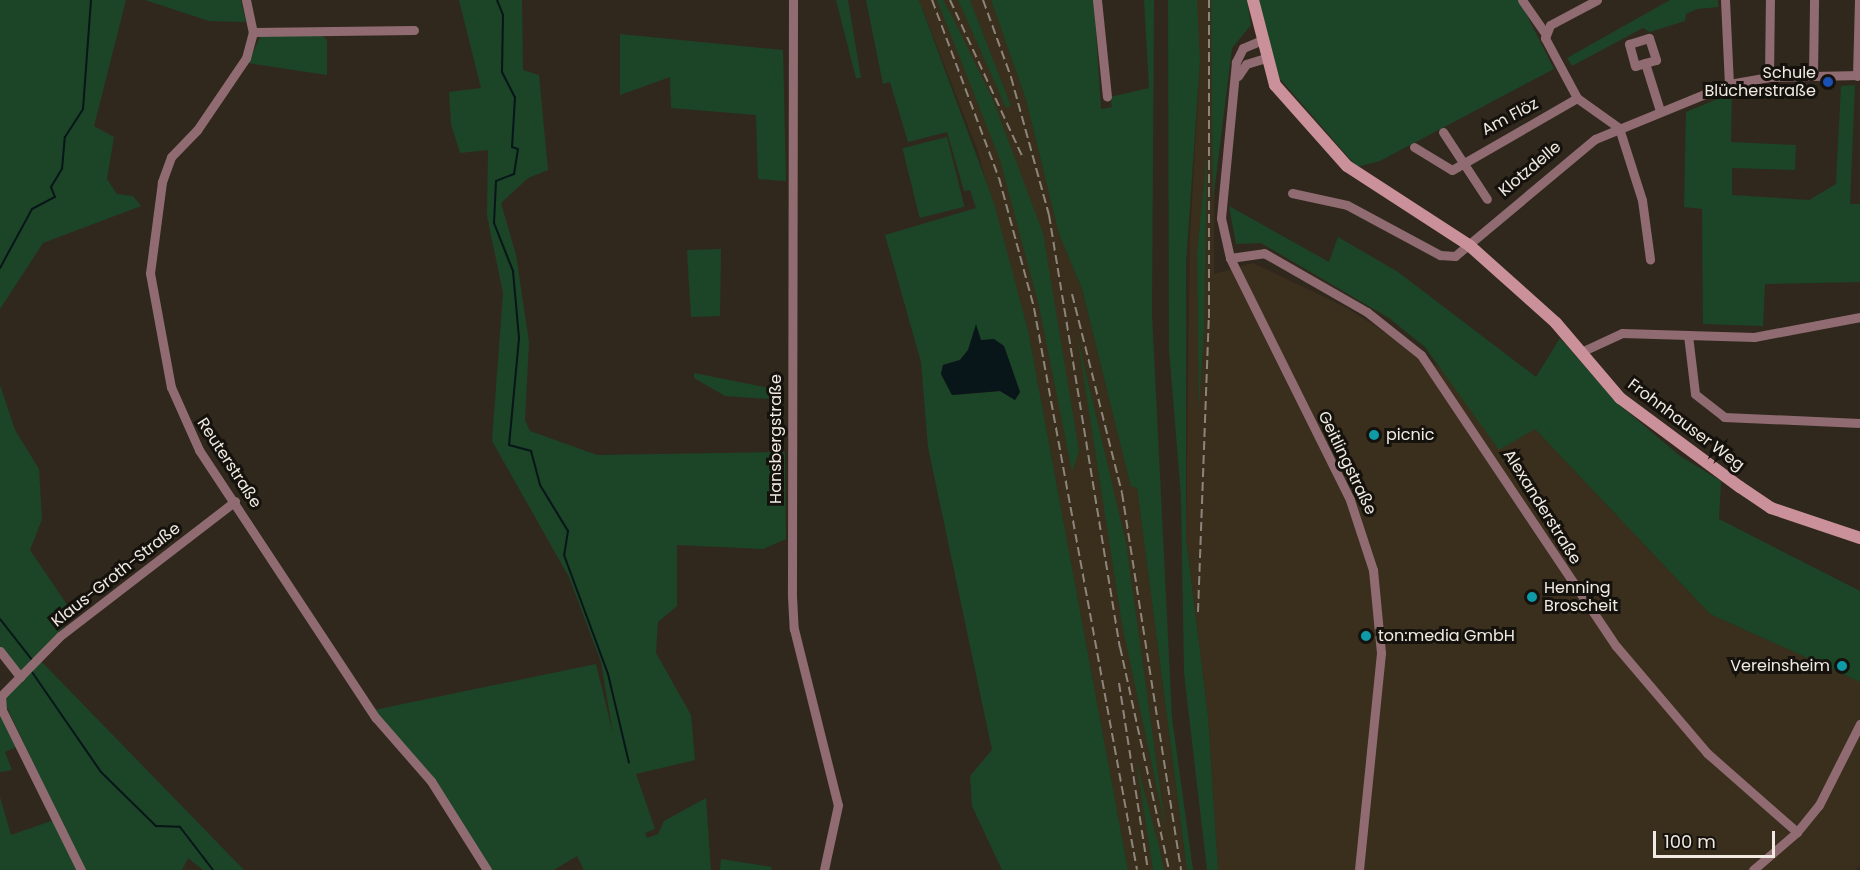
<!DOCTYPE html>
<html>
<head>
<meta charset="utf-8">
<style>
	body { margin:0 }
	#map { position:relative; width:1860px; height:870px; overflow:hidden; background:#31281d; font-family:Poppins,sans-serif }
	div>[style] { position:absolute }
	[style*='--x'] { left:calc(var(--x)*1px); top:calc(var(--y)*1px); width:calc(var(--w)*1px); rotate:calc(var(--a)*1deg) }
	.built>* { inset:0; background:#3a2e1d }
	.green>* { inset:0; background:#1b4526; transform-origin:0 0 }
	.water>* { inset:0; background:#081519 }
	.stream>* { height:2px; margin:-1px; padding:0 1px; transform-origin:1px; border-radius:1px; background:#081519 }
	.street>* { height:9px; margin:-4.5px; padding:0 4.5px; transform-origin:4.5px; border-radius:4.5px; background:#906c72 }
	.secondary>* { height:12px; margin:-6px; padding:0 6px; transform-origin:6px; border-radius:6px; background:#ca919b }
	.rail>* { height:2px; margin-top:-1px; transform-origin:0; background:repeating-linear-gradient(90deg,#8d857c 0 9px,transparent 0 13.5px) }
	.dots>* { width:16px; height:16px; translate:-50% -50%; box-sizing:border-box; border:3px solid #15120d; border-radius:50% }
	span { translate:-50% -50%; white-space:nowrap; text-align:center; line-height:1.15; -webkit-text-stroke:6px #15120d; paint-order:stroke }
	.poi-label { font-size:16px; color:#f0eae3 }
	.right { translate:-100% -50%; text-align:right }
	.left { translate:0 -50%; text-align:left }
	.street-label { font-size:16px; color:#f0eae3 }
	.scale { position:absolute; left:1653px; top:831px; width:122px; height:27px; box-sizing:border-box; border:3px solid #f0eae3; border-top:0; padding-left:8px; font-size:18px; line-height:21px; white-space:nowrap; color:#f0eae3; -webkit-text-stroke:4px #15120d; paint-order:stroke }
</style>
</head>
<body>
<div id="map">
	<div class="built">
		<div style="clip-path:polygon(919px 0,991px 0,1026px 100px,1059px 234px,1082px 289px,1131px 487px,1137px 486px,1187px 870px,1128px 870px,1028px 330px,977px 149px)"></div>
		<div style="clip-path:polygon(1194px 0,1211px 0,1215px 42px,1214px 274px,1253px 263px,1347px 308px,1535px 429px,1710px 614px,1860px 682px,1860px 865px,1855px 870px,1218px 870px,1208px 716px,1186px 538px,1190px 236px,1200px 62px)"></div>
	</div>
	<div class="green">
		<div style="clip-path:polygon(0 0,126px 0,94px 126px,114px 137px,107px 179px,117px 194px,133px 196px,141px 206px,43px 243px,0 309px)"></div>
		<div style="clip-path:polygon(145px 0,241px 0,246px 22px,209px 21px)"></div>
		<div style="clip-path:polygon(459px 0,522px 0,523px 70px,539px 75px,548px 170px,528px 178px,501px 203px,516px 255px,529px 342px,525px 420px,530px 431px,597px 455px,785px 452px,786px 539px,763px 549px,677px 545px,677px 606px,658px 622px,656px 653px,691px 715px,695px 760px,636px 774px,655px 829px,645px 833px,647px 838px,658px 834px,664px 821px,706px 798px,711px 870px,584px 870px,577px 856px,554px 870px,491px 870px,374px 710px,596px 664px,613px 734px,601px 662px,569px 577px,492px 441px,503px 293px,487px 216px,488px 150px,460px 153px,451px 124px,449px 92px,481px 88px)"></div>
		<div style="clip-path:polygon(836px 0,848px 0,861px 78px,856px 78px)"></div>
		<div style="clip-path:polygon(evenodd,866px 0,919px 0,994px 203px,1028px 330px,1128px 870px,1002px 870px,972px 806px,970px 776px,992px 750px,928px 447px,921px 362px,885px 235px,976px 208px,970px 190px,964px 191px,947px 132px,908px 142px,890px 82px,883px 84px,866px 0,976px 326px,981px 340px,1004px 346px,1020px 392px,1015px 400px,1000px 391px,952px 395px,941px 374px,943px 365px,960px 360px,968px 350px,976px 326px)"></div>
		<div style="clip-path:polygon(937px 0,943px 0,953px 18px,993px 100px,1043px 233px,1079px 451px,1072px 472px,1039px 306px,1000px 160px)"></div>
		<div style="clip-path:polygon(958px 0,970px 0,1011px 106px,1006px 108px)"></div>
		<div style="clip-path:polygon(991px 0,1094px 0,1101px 109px,1112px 107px,1110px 97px,1149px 88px,1144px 0,1154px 0,1152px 314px,1172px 718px,1193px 870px,1187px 870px,1137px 487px,1131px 487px,1082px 289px,1059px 234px,1026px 100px)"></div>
		<div style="clip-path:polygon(1168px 0,1197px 0,1200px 62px,1186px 263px,1186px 538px,1208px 716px,1218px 870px,1207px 870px,1184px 673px,1181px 496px,1169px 349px)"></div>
		<div style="clip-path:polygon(1211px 0,1247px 0,1251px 25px,1232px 48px,1213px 201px)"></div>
		<div style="clip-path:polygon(1257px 0,1519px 0,1554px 69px,1380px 161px,1357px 167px,1274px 72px)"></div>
		<div style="clip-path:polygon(1670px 0,1718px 0,1718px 7px,1697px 9px,1686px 14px,1685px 21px,1650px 32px,1643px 28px,1572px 66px,1567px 58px)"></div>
		<div style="clip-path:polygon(320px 34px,327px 40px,327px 75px,248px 63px,261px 35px)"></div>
		<div style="clip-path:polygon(620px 34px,783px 50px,786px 181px,758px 179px,756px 115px,671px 108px,670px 77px,620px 95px)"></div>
		<div style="clip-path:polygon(1855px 85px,1850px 204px,1860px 204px,1860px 282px,1765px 284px,1763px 326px,1703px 324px,1702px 209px,1684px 207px,1686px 112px,1732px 93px,1731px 142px,1796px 145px,1795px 170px,1732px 168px,1732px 195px,1809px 200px,1836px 184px,1841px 86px)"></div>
		<div style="left:947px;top:137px;width:72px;height:46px;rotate:76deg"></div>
		<div style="clip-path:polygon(1207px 155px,1204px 328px,1199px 410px,1197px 253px)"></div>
		<div style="clip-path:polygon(1229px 206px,1329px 262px,1338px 237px,1398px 272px,1536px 377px,1560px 338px,1616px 402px,1680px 456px,1721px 481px,1719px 519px,1860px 591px,1860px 682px,1710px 614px,1535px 429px,1499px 450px,1425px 347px,1389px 318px,1261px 243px,1236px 244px)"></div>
		<div style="clip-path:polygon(721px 249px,720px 316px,691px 317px,687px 250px)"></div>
		<div style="clip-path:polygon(1077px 335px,1126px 543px,1166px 831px,1122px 624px)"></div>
		<div style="clip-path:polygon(694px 373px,779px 390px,783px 400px,725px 396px,694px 378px)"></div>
		<div style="clip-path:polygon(0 385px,15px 430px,39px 469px,42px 519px,30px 550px,74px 615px,37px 657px,244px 870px,203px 870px,188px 858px,182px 870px,83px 870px,3px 699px,24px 677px,0 647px)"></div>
		<div style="clip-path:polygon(0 711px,18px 746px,5px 752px,12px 770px,0 772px)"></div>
		<div style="clip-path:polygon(1136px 760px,1160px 851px,1164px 870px,1153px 870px)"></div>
		<div style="clip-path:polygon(0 797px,11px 835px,54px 820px,78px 870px,0 870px)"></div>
		<div style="clip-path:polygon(721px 859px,772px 867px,771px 870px,720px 870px)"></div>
	</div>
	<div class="water">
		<div style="clip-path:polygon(976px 324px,981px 340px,994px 339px,1004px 346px,1020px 392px,1015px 400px,1000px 391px,952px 395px,941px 374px,943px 365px,960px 360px,968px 350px)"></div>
	</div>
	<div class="stream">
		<div style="--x:497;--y:0;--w:16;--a:68"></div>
		<div style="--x:503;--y:15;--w:57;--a:91"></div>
		<div style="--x:502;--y:72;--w:28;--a:63"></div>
		<div style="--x:515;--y:97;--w:50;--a:93.4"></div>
		<div style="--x:512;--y:147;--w:6;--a:18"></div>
		<div style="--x:518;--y:149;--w:25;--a:99"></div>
		<div style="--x:514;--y:174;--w:19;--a:159"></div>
		<div style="--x:496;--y:181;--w:42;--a:92.7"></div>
		<div style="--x:494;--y:223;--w:52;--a:68.4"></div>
		<div style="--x:513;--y:271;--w:67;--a:84.9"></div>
		<div style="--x:519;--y:338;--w:107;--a:95.3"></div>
		<div style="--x:509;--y:445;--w:23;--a:15"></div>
		<div style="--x:531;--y:451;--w:35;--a:75"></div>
		<div style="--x:540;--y:485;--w:54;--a:58.7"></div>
		<div style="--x:568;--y:531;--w:24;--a:99"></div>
		<div style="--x:564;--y:555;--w:127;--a:69.7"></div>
		<div style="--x:608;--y:674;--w:91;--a:76.7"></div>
		<div style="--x:0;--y:268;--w:67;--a:-61.5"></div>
		<div style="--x:32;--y:209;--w:26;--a:-28"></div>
		<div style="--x:55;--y:197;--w:11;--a:-112"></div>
		<div style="--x:51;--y:187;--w:21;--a:-59"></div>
		<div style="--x:62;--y:169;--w:32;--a:-85"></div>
		<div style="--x:65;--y:137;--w:33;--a:-57"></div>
		<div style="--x:83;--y:109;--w:109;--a:-85.8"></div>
		<div style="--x:0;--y:619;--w:52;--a:52"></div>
		<div style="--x:32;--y:672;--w:121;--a:55.4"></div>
		<div style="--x:101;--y:772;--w:77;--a:44.5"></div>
		<div style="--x:156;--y:826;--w:24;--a:2"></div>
		<div style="--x:180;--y:827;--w:54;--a:52.5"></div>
	</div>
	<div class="street">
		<div style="--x:246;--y:0;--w:33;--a:78"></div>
		<div style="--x:253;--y:32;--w:27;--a:105"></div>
		<div style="--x:246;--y:58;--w:87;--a:124.2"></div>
		<div style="--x:197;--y:130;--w:37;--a:134"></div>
		<div style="--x:171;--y:157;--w:27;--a:110"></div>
		<div style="--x:162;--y:182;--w:92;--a:97.5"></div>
		<div style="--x:150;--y:273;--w:116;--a:79.6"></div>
		<div style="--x:171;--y:387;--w:69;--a:66"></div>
		<div style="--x:199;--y:450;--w:321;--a:56.6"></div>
		<div style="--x:376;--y:718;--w:84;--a:48.9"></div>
		<div style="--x:431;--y:781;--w:105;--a:57.8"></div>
		<div style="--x:793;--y:0;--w:596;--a:90.1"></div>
		<div style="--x:792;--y:596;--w:33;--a:87"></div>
		<div style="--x:794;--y:629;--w:181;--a:76"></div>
		<div style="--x:838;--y:805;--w:66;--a:102.2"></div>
		<div style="--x:1097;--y:0;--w:97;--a:84.1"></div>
		<div style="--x:1522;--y:0;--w:40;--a:55.1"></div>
		<div style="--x:1597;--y:0;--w:53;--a:152"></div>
		<div style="--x:1550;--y:25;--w:14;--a:111"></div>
		<div style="--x:1545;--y:38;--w:68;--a:61.9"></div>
		<div style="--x:1577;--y:98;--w:52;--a:35.5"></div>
		<div style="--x:1619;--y:128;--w:76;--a:72.3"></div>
		<div style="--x:1642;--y:200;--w:60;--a:82.3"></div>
		<div style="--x:1725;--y:0;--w:84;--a:87.3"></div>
		<div style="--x:253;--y:32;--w:161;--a:-0.7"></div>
		<div style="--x:1262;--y:40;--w:21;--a:157"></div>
		<div style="--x:1243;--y:48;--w:16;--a:117"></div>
		<div style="--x:1236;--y:62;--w:157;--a:95.5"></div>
		<div style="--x:1221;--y:218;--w:41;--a:77.3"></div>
		<div style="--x:1230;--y:258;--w:270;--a:63.6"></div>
		<div style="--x:1350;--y:500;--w:74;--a:71.8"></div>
		<div style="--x:1373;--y:570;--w:83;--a:84.5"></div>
		<div style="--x:1381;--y:653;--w:218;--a:95.8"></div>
		<div style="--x:1645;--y:63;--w:10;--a:163"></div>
		<div style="--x:1635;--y:66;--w:23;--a:-105"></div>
		<div style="--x:1629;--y:44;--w:21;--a:-17"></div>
		<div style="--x:1649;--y:38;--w:23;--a:72"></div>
		<div style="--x:1656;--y:60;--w:11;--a:165"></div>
		<div style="--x:1645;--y:63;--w:50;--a:72.6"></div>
		<div style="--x:1813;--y:75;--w:75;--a:-89.2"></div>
		<div style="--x:1238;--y:76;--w:14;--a:-56"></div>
		<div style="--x:1246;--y:64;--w:21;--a:-17"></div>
		<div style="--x:1857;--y:76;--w:76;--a:-88.5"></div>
		<div style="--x:1769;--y:77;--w:77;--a:-89.3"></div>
		<div style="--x:1443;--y:132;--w:80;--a:56.7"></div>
		<div style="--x:1414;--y:147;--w:44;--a:31.2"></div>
		<div style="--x:1452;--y:170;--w:144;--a:-29.9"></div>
		<div style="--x:1292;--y:193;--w:56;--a:12.3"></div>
		<div style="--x:1347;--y:205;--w:106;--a:28.3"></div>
		<div style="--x:1440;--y:255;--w:15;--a:4"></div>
		<div style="--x:1455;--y:256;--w:182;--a:-39.9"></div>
		<div style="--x:1595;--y:139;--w:145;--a:-22.3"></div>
		<div style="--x:1729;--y:84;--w:41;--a:-9.9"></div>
		<div style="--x:1769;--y:77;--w:91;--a:-1.3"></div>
		<div style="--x:1230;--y:258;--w:34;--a:-8"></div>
		<div style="--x:1264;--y:253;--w:119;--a:29.8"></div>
		<div style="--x:1367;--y:312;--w:69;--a:38.5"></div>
		<div style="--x:1421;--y:355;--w:350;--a:56.2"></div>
		<div style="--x:1616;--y:646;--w:140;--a:49.6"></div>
		<div style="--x:1707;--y:753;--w:120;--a:41.3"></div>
		<div style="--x:1797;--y:832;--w:35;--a:-51"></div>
		<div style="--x:1819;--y:805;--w:91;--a:-63.2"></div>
		<div style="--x:1688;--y:335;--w:59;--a:83.2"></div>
		<div style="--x:1695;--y:394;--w:37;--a:38"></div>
		<div style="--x:1724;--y:417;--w:136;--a:2.5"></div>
		<div style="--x:1581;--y:352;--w:45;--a:-24.9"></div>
		<div style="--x:1622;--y:333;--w:132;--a:1.7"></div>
		<div style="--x:1754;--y:337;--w:108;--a:-10.7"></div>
		<div style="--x:0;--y:651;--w:33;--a:52"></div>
		<div style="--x:81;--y:870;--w:178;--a:-116.3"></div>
		<div style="--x:2;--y:710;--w:14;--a:-94"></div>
		<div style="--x:1;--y:696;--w:84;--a:-45.5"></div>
		<div style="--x:60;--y:636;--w:221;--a:-37.6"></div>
		<div style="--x:1753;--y:870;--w:58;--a:-40.8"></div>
	</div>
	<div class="secondary">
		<div style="--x:1253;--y:0;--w:88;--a:75.5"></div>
		<div style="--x:1275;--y:85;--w:108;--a:48.4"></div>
		<div style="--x:1347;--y:166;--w:147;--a:33"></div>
		<div style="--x:1470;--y:246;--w:115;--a:41.8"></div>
		<div style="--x:1556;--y:323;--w:99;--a:49.5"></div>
		<div style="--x:1620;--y:398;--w:149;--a:36.6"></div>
		<div style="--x:1740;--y:487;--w:37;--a:34"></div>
		<div style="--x:1771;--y:508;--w:94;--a:18.6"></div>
	</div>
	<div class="rail">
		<div style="--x:932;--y:0;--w:190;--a:69.4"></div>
		<div style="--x:999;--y:178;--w:135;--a:74.9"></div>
		<div style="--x:1034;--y:308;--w:571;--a:79.61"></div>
		<div style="--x:950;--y:0;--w:172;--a:65.2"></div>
		<div style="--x:983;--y:0;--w:82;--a:70"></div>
		<div style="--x:1011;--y:77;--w:143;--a:74.6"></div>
		<div style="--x:1049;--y:215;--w:438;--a:80.7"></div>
		<div style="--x:1120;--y:647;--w:228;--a:77.6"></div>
		<div style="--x:1072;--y:294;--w:205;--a:75.9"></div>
		<div style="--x:1122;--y:493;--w:382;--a:81.1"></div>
		<div style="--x:1198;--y:612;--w:294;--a:-87.9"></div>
		<div style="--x:1209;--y:318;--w:318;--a:-90"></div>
		<div style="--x:1119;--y:683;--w:189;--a:81.2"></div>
	</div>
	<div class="dots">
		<div style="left:1828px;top:82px;background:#1a4fb4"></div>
		<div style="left:1374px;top:435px;background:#0f9aa8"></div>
		<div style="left:1532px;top:597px;background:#0f9aa8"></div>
		<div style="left:1366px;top:636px;background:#0f9aa8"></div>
		<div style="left:1842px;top:666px;background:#0f9aa8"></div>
	</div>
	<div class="poi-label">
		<span class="right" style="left:1816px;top:82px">Schule<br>Blücherstraße</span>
		<span class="left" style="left:1386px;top:435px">picnic</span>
		<span class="left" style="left:1544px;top:597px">Henning<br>Broscheit</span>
		<span class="left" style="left:1378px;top:636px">ton:media GmbH</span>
		<span class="right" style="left:1830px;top:666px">Vereinsheim</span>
	</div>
	<div class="street-label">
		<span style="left:1510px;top:117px;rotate:-28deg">Am Flöz</span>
		<span style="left:1530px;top:169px;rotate:-40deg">Klotzdelle</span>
		<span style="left:1686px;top:425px;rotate:37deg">Frohnhauser Weg</span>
		<span style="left:776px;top:439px;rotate:-90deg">Hansbergstraße</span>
		<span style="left:229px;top:463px;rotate:57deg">Reuterstraße</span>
		<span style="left:1347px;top:463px;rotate:64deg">Geitlingstraße</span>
		<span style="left:1542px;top:507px;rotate:58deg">Alexanderstraße</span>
		<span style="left:116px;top:575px;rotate:-38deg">Klaus-Groth-Straße</span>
	</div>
	<div class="scale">100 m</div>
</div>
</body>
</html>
